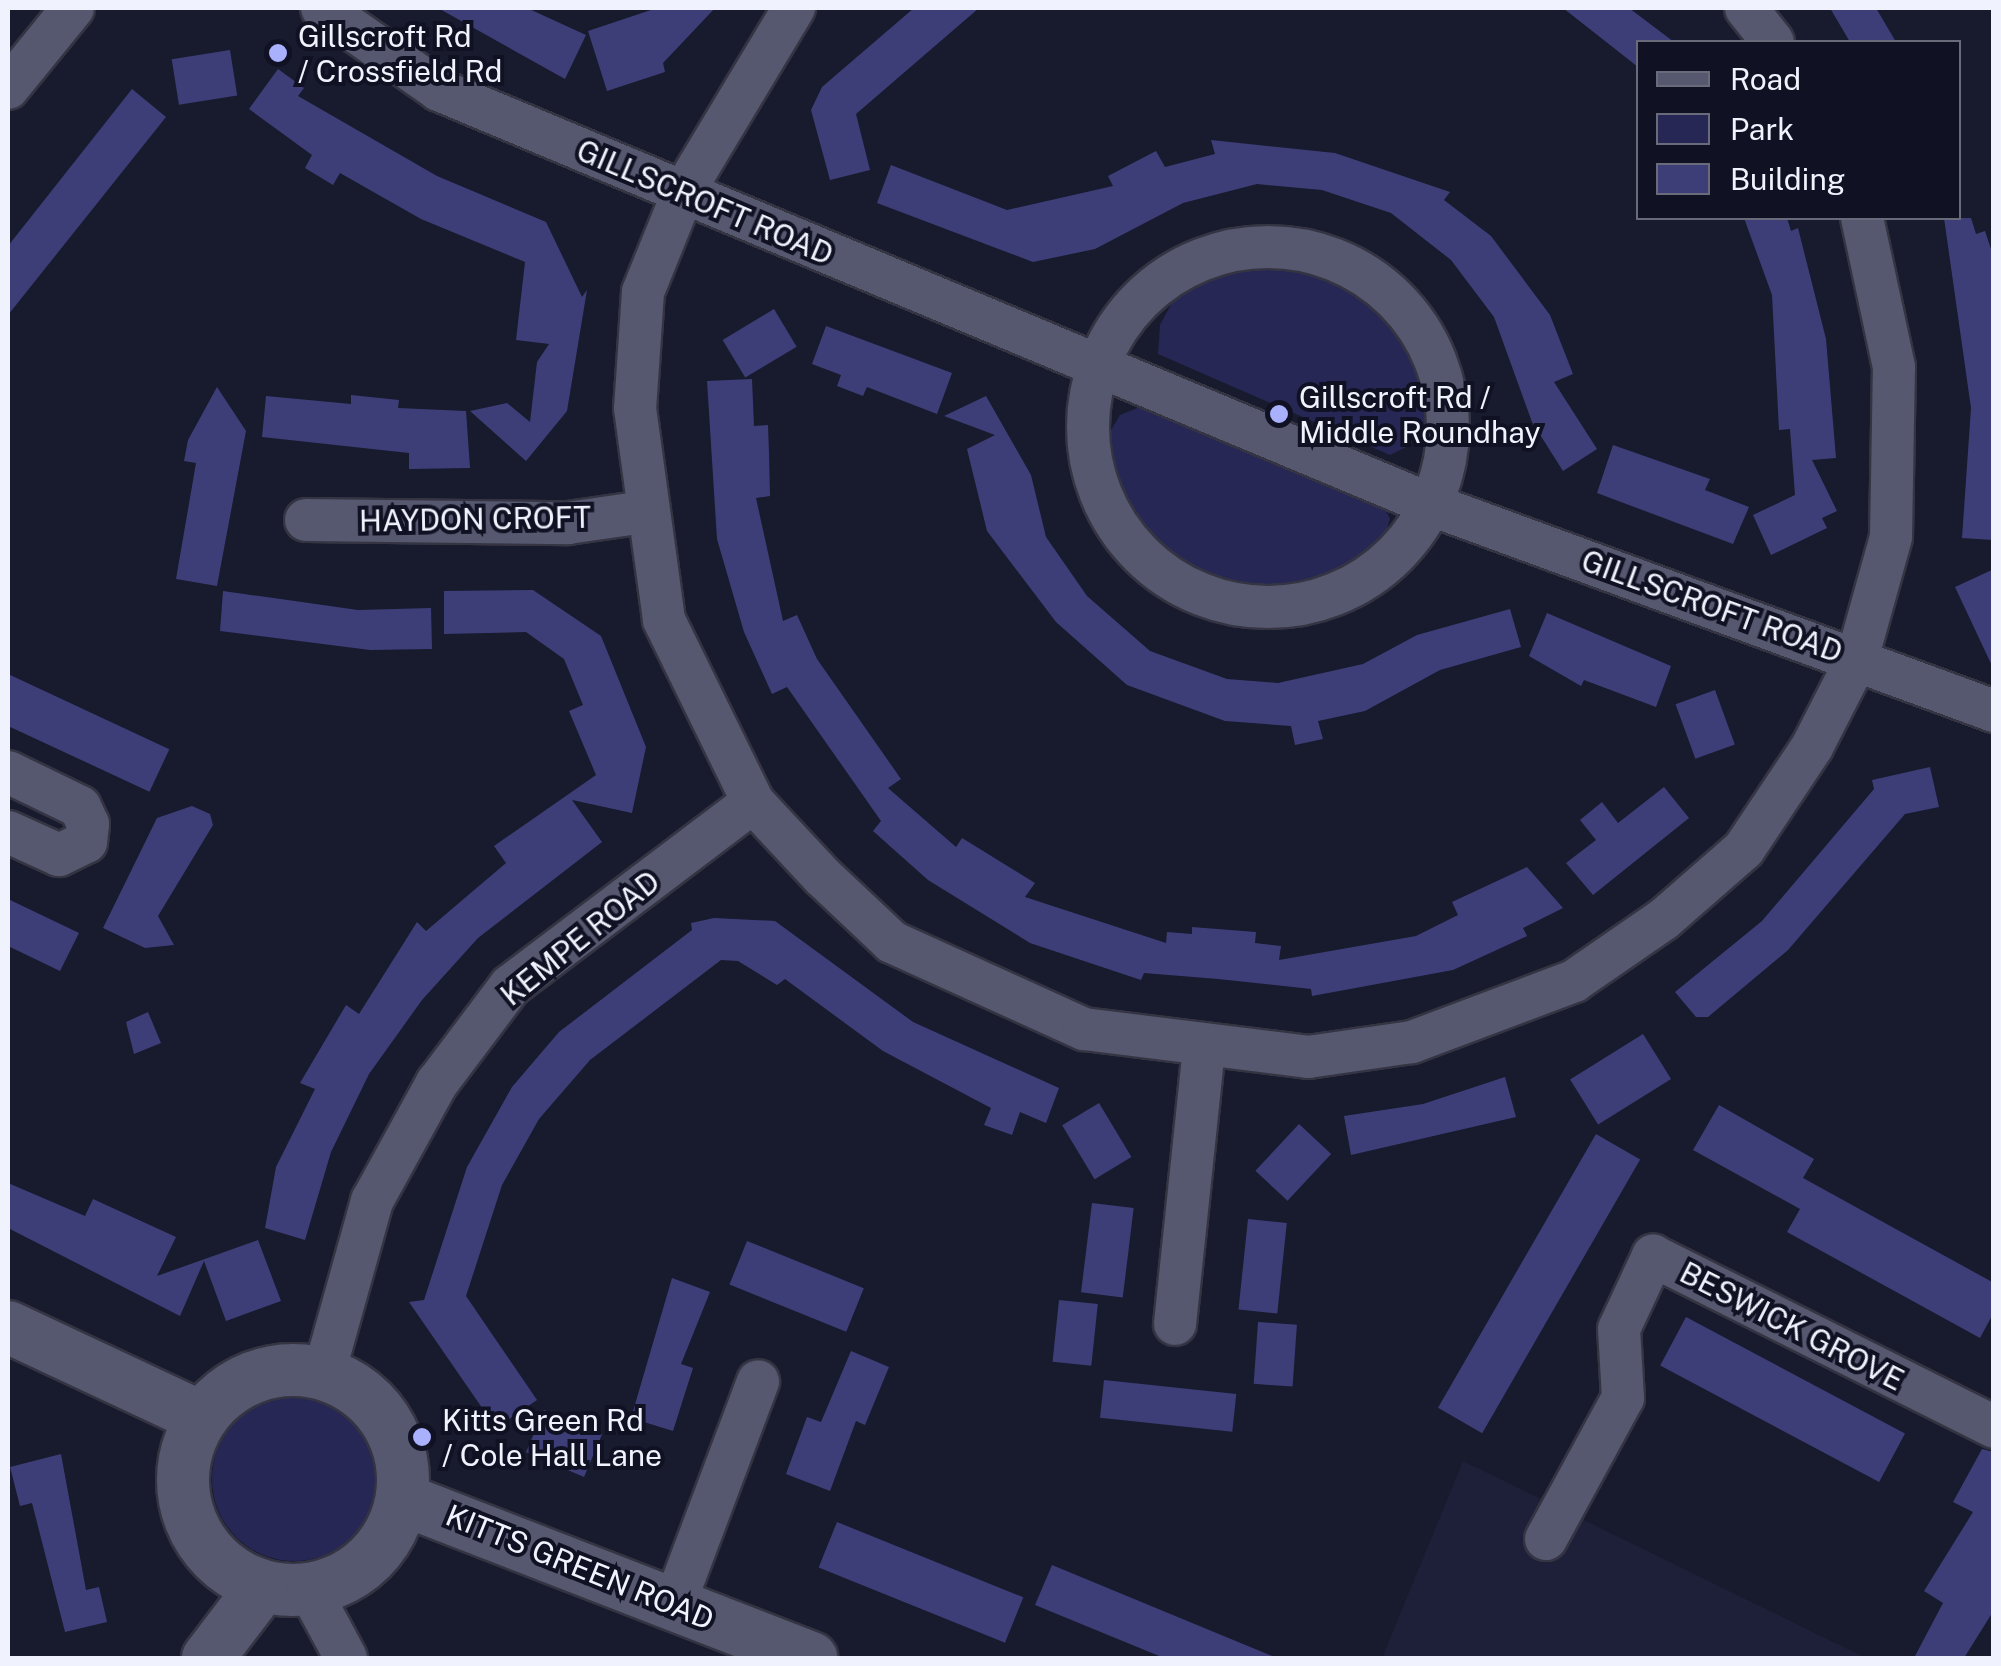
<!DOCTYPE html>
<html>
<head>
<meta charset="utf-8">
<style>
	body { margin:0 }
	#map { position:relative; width:2001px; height:1666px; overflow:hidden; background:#181a2d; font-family:"Public Sans",sans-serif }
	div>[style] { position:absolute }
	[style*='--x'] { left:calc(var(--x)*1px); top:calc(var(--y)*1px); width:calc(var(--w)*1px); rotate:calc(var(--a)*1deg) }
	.built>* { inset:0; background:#1e2039 }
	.green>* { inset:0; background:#262755 }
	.round { border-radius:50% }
	.building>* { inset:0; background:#3d3e78; transform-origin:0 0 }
	.roads { filter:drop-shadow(2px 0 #343443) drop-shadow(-2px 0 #343443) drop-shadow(0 2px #343443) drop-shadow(0 -2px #343443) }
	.minor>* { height:42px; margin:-21px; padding:0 21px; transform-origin:21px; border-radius:21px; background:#55586f }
	.minor>.ring { margin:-21px; padding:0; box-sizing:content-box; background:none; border:42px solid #55586f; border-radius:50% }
	.tertiary>* { height:52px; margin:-26px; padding:0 26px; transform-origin:26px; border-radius:26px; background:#55586f }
	.tertiary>.ring { margin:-26px; padding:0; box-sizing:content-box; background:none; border:52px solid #55586f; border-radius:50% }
	.dots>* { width:28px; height:28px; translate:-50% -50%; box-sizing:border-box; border:5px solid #101123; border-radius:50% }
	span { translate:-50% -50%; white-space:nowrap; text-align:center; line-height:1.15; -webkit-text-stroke:8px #101123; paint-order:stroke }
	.poi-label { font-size:30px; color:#f0f2fd }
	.left { translate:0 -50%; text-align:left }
	.street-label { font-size:30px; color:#f0f2fd }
	.frame { position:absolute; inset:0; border:10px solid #f0f2fd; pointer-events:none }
	.legend { position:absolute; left:1636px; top:40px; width:325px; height:180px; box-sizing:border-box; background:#101123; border:2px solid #6a6b7a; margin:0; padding:12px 18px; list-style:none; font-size:30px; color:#f0f2fd }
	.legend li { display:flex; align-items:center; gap:20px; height:50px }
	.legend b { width:50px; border:2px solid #6a6b7a }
</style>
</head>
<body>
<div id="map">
	<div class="built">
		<div style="clip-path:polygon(1463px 1461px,1866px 1658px,1382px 1658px)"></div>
	</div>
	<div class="green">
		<div style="clip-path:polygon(1290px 265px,1350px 282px,1411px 351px,1432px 411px,1423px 434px,1406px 447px,1390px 455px,1158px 354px,1160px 325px,1174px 299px,1226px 268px)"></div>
		<div style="clip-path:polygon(1145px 405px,1378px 495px,1390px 519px,1382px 544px,1347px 577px,1260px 592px,1197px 584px,1148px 550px,1111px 503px,1105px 440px,1120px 415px)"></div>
		<div class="round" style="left:212px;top:1397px;width:164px;height:164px"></div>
	</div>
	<div class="building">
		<div style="clip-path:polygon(438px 8px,527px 8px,586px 35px,565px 79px)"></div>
		<div style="clip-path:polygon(657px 8px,715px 8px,663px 63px,665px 72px,607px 91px,588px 31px)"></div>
		<div style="clip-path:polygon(914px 8px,979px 8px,856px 114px,870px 170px,830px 180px,811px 110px,822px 87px)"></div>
		<div style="clip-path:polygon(1563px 8px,1629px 8px,1674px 42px,1638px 42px,1638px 67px)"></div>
		<div style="clip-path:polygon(1830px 8px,1876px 8px,1896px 42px,1850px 42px)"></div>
		<div style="left:230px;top:50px;width:46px;height:59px;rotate:81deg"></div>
		<div style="clip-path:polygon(278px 69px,304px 88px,298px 96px,437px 176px,546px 222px,582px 297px,587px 290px,567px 411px,526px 461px,470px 411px,507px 403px,530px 422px,537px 362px,549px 344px,516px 340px,525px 262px,421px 219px,340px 173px,333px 185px,305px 168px,312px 155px,249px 109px)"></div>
		<div style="clip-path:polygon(132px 89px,166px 117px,8px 315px,8px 246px)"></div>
		<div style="clip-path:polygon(1211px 140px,1335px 153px,1450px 192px,1444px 200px,1491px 236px,1550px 315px,1573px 374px,1554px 382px,1597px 449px,1563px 471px,1532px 422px,1494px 317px,1451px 260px,1391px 213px,1322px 190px,1257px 184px,1183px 203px,1095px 249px,1033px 262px,877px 203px,891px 165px,1007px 210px,1113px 186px,1108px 176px,1156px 151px,1165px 167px,1215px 154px)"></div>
		<div style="clip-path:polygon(1744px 218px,1787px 218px,1791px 231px,1798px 228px,1826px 339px,1836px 458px,1812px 460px,1837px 511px,1822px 518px,1827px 528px,1771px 555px,1753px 515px,1795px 495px,1790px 429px,1779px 430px,1772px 295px)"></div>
		<div style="clip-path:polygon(1944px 218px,1971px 218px,1976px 234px,1985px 231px,1994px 258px,1993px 540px,1962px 538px,1971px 408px)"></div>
		<div style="left:774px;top:309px;width:44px;height:60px;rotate:59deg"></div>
		<div style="clip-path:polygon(826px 326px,952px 373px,937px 414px,867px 387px,863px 396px,837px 386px,841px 375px,812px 364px)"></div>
		<div style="clip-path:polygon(752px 379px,754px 426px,768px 425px,769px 453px,770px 496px,756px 498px,783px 621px,797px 615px,817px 659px,901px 779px,888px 788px,956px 847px,962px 838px,1035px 883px,1025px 897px,1166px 943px,1167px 932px,1192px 934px,1192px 927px,1256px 932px,1255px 943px,1281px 946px,1279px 960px,1416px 936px,1458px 915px,1452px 902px,1527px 867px,1563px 908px,1523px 928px,1527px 936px,1453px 970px,1312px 996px,1311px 989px,1218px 979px,1144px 973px,1141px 980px,1030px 943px,928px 880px,873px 831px,881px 821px,787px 687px,772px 694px,744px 632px,717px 539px,707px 381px)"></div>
		<div style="clip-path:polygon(217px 387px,246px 431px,217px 586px,176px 579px,196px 463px,184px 461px,188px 440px)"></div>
		<div style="clip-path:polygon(351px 395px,399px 400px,398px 408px,466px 411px,470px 468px,409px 469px,409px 453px,262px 437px,266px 396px,351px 404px)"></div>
		<div style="clip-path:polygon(986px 396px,1031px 475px,1046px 537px,1087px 596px,1150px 651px,1227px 679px,1278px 683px,1363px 664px,1417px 635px,1510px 609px,1521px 647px,1440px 670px,1365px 711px,1318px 721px,1323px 739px,1295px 745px,1291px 726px,1225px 721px,1127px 685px,1056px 622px,987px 531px,967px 449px,995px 435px,944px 416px)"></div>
		<div style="clip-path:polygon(1613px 445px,1710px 479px,1705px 490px,1749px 507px,1733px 544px,1597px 493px)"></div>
		<div style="clip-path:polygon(1994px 569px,1994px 670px,1955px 587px)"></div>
		<div style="clip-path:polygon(533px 590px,601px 636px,646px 747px,632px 813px,572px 800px,602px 842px,478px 938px,422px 1000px,369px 1074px,331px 1152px,305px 1240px,265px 1228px,276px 1167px,315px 1089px,300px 1083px,346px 1005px,359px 1014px,417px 922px,426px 931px,506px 863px,494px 846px,596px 775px,569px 711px,583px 705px,564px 659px,526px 632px,444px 634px,444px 591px)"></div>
		<div style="clip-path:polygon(223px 591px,358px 610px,431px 608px,432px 649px,370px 650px,220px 631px)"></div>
		<div style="clip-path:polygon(1547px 613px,1671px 666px,1656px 707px,1584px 680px,1581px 686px,1529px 656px)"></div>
		<div style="left:8px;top:674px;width:178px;height:47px;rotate:25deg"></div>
		<div style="left:1715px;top:690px;width:58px;height:42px;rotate:70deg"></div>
		<div style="clip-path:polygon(1930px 767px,1939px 807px,1905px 814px,1788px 950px,1708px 1017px,1696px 1017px,1675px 992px,1762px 921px,1874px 789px,1872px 780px)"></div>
		<div style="clip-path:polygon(1664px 787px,1689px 818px,1593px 895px,1566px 863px,1596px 840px,1580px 820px,1602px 802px,1618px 823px)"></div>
		<div style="clip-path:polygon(192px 806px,210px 814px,213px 825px,158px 916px,174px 945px,145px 948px,103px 928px,157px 818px)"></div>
		<div style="clip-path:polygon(8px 899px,79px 933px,60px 971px,8px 946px)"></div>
		<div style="clip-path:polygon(714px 918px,775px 921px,913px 1022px,1059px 1088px,1046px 1123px,1020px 1112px,1012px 1135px,984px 1125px,991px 1108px,883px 1051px,785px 979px,777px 985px,738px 961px,721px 960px,590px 1060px,539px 1119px,502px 1185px,466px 1296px,537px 1400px,496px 1428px,409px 1302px,424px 1300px,467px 1167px,512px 1087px,559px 1032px,692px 930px,691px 923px)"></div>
		<div style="clip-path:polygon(148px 1012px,161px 1043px,134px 1054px,126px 1022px)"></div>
		<div style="left:1643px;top:1034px;width:53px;height:86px;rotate:58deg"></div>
		<div style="clip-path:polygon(1505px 1077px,1516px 1117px,1351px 1155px,1344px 1116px,1423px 1104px)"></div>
		<div style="left:1099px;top:1103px;width:63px;height:43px;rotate:59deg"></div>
		<div style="clip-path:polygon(1719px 1105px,1814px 1159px,1803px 1178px,1994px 1283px,1994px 1312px,1980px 1338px,1787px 1232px,1800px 1209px,1693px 1150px)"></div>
		<div style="left:1299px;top:1124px;width:44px;height:64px;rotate:43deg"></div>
		<div style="left:1596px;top:1134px;width:51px;height:316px;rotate:30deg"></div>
		<div style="clip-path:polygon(8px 1183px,85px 1216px,93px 1199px,176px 1237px,157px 1276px,258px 1240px,281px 1301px,226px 1321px,204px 1261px,180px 1316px,8px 1228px)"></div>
		<div style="left:1092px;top:1203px;width:42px;height:90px;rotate:7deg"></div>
		<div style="left:1248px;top:1219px;width:39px;height:91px;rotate:6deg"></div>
		<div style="left:747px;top:1241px;width:126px;height:47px;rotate:22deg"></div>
		<div style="clip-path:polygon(672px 1278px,710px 1292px,681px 1364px,693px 1368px,673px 1431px,631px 1418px)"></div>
		<div style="left:1059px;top:1300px;width:39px;height:62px;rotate:6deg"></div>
		<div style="left:1686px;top:1317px;width:248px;height:55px;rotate:28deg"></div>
		<div style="left:1258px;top:1322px;width:39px;height:62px;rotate:4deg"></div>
		<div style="clip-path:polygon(851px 1351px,889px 1367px,865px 1425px,856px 1421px,830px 1491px,786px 1474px,807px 1417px,821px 1422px)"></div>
		<div style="left:1104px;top:1380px;width:133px;height:38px;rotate:6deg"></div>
		<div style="left:544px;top:1410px;width:63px;height:46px;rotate:23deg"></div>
		<div style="clip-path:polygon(1982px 1449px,1994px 1452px,1994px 1610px,1964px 1658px,1914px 1658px,1943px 1603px,1924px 1591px,1973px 1512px,1953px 1502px)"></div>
		<div style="clip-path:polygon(61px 1454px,86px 1590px,99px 1587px,107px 1622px,65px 1632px,32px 1503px,20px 1506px,10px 1467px)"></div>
		<div style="left:837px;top:1522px;width:201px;height:49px;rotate:22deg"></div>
		<div style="clip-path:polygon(1052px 1565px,1277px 1658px,1164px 1658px,1035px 1605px)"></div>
	</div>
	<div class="roads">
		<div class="minor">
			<div style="--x:322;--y:8;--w:143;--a:35"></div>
			<div style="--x:439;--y:90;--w:1073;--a:22.69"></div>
			<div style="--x:1429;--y:504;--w:602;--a:20.12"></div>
			<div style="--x:794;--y:8;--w:216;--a:121"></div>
			<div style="--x:683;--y:193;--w:107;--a:112"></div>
			<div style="--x:643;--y:292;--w:116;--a:93.9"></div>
			<div style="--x:635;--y:408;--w:214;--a:82.2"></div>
			<div style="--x:664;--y:620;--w:203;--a:63.9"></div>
			<div style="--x:753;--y:802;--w:103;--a:47"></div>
			<div style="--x:823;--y:877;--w:95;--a:43.3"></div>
			<div style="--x:892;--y:942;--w:211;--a:24.4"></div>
			<div style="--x:1084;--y:1029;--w:226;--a:7.1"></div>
			<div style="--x:1308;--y:1057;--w:105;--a:-8.2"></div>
			<div style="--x:1412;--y:1042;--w:173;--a:-20.6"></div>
			<div style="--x:1574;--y:981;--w:109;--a:-34.6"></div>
			<div style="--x:1664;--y:919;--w:106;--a:-41.2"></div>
			<div style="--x:1744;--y:849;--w:123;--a:-56.3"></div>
			<div style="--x:1812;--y:747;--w:99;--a:-62.9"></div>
			<div style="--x:1857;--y:659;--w:127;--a:-74.4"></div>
			<div style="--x:1891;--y:537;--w:170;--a:-89"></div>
			<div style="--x:1894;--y:367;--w:152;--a:-102.1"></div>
			<div style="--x:1746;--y:8;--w:43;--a:51.5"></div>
			<div style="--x:8;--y:88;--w:103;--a:-50.9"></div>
			<div class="ring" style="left:1088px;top:247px;width:318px;height:318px"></div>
			<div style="--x:306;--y:520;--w:262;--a:0.7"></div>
			<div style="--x:568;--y:523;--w:77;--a:-8.2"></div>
			<div style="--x:8;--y:772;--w:80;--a:25.9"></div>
			<div style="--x:80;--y:807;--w:19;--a:65"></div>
			<div style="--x:88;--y:824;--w:18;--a:96"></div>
			<div style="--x:86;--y:842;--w:30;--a:154"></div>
			<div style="--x:59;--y:855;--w:56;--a:-155.7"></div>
			<div style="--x:1175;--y:1324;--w:277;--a:-84"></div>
			<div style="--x:324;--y:1373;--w:179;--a:-74.4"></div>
			<div style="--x:372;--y:1201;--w:135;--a:-61.2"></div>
			<div style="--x:437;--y:1083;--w:121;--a:-53"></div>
			<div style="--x:510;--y:986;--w:305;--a:-37.1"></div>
			<div style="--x:1546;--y:1539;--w:161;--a:-61.4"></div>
			<div style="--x:1623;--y:1398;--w:69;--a:-93.3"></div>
			<div style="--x:1619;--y:1329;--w:81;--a:-65"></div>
			<div style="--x:1653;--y:1256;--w:381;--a:26.6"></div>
			<div style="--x:309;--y:1589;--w:78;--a:61.8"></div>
			<div style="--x:674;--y:1605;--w:239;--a:-69.4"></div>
		</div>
		<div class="tertiary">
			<div style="--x:8;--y:1327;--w:214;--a:25.1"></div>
			<div class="ring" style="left:183px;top:1370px;width:168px;height:168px"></div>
			<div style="--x:404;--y:1500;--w:437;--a:21.2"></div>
			<div style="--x:208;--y:1658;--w:89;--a:-52.7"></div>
		</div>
	</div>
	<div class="dots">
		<div style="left:278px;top:53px;background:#a9b0fc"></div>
		<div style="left:1279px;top:414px;background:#a9b0fc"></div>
		<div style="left:422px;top:1437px;background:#a9b0fc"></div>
	</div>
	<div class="poi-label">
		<span class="left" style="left:298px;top:53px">Gillscroft Rd<br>/ Crossfield Rd</span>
		<span class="left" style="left:1299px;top:414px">Gillscroft Rd /<br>Middle Roundhay</span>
		<span class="left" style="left:442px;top:1437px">Kitts Green Rd<br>/ Cole Hall Lane</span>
	</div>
	<div class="street-label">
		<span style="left:705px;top:202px;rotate:23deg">GILLSCROFT ROAD</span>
		<span style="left:475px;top:519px;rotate:-1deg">HAYDON CROFT</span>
		<span style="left:1712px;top:606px;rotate:20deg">GILLSCROFT ROAD</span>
		<span style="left:580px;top:938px;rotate:-39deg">KEMPE ROAD</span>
		<span style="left:1792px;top:1326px;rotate:27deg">BESWICK GROVE</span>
		<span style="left:580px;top:1567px;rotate:22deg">KITTS GREEN ROAD</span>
	</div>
	<div class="frame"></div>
	<ul class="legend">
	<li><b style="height:12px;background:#55586f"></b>Road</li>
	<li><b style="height:28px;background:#262755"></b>Park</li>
	<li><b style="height:28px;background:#3d3e78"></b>Building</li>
	</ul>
</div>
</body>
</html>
